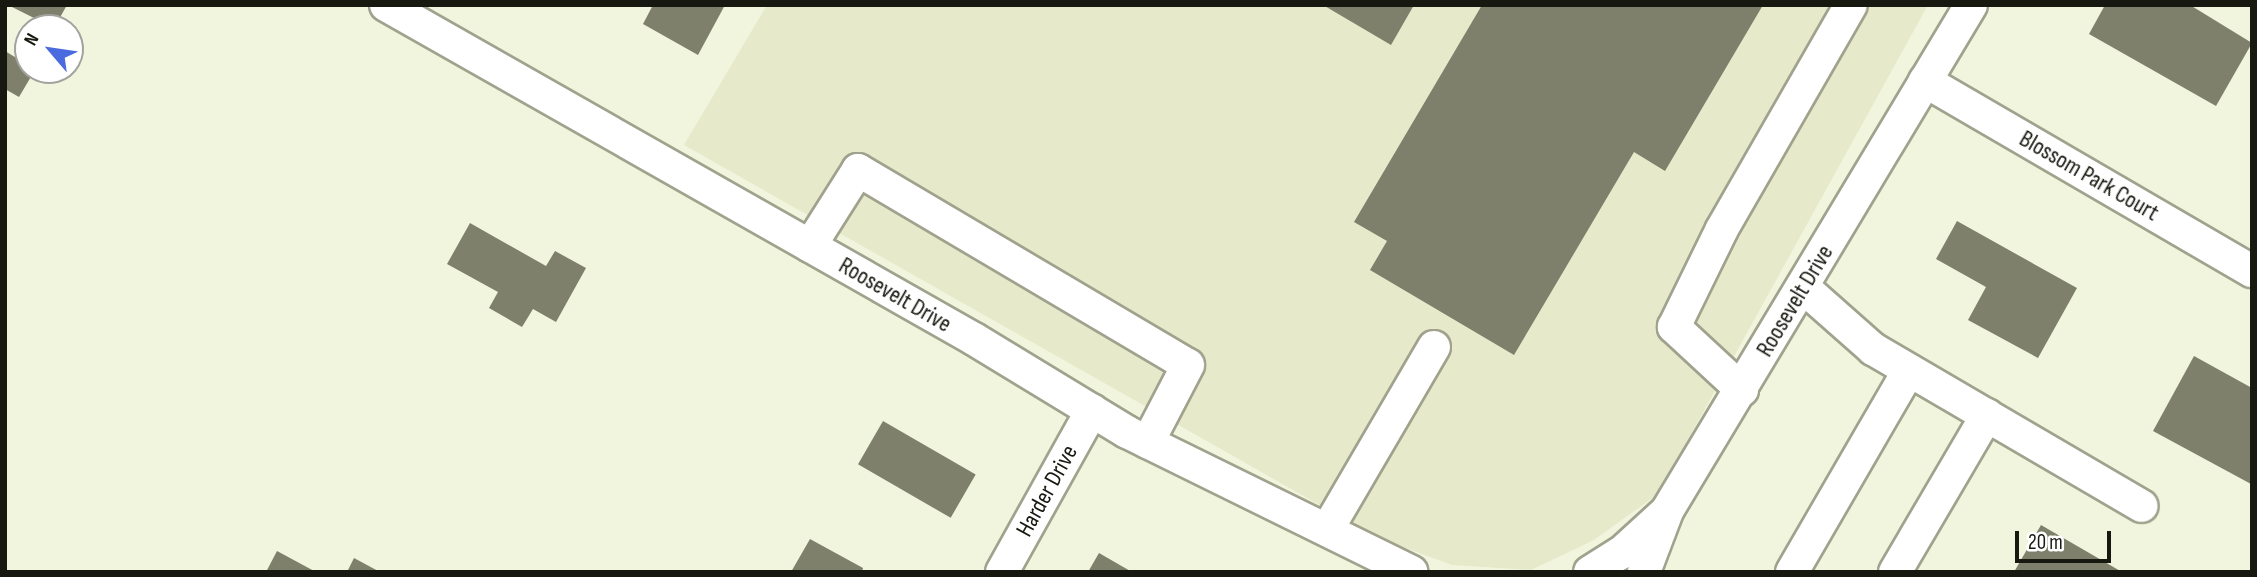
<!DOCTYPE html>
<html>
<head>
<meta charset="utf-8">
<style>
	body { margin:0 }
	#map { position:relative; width:2257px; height:577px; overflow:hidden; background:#f2f5dd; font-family:"Sofia Sans Condensed",sans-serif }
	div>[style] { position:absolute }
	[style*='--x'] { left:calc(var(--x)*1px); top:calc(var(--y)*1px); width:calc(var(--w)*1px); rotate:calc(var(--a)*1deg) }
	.built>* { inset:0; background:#e6e9ca }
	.building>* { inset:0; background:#7e806b; transform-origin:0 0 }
	.roads { filter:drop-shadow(2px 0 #a0a28d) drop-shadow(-2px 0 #a0a28d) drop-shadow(0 2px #a0a28d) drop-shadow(0 -2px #a0a28d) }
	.minor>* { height:32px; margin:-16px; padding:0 16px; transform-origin:16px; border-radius:16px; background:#fff }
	span { translate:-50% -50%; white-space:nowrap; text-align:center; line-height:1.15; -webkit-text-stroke:6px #fff; paint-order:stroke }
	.street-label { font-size:24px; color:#171810 }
	.frame { position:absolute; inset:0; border:7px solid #171810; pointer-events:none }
	.north { position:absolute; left:14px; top:14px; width:70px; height:70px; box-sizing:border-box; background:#fff; border:2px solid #a2a39f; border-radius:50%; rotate:299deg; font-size:19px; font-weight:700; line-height:28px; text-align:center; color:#171810 }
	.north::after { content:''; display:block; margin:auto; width:24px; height:32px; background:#4a6bdf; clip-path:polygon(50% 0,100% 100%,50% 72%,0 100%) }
	.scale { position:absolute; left:2015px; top:531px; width:96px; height:32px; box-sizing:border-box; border:4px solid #171810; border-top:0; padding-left:9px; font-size:21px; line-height:24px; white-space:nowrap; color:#171810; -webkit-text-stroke:5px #fff; paint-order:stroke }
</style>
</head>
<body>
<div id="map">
	<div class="built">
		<div style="clip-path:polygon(767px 5px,1928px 5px,1658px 494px,1594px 540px,1531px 570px,1452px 565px,1376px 537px,684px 145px)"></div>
	</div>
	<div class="building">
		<div style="clip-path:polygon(8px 5px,67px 5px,54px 28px)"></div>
		<div style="clip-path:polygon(653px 5px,725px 5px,698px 55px,643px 24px)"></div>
		<div style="clip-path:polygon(1323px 5px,1414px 5px,1391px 45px)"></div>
		<div style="clip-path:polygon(1482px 5px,1763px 5px,1665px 171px,1634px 152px,1514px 355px,1370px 270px,1387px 241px,1354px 222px)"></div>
		<div style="clip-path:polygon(2105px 5px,2190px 5px,2252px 43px,2216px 106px,2089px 34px)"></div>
		<div style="clip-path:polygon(5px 51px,28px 65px,28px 70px,35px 70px,19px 97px,5px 89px)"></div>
		<div style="clip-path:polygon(1957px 221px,2077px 288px,2038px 358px,1968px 320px,1986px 287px,1936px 259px)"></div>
		<div style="clip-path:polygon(470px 223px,546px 266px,555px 251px,586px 268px,556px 322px,533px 309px,522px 327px,489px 308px,498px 292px,447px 264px)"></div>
		<div style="clip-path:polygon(2194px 356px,2252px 388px,2251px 484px,2153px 431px)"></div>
		<div style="left:883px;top:421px;width:107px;height:50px;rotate:30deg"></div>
		<div style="clip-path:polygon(2041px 525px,2122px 572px,2014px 572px)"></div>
		<div style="clip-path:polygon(810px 539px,863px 568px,862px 572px,791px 572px)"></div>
		<div style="clip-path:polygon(277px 551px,316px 572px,266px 572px)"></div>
		<div style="clip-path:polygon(1099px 553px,1132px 572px,1088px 572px)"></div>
		<div style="clip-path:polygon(354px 558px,380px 572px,347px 572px)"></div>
	</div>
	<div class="roads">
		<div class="minor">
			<div style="--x:386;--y:5;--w:676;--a:29.6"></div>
			<div style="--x:974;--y:339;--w:179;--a:31.3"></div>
			<div style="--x:1127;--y:432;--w:317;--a:26.2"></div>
			<div style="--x:1925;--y:81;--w:378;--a:30.2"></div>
			<div style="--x:810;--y:246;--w:90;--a:-57.7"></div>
			<div style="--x:858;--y:170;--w:383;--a:30.6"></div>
			<div style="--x:1188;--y:365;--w:87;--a:117.5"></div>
			<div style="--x:1803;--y:287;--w:94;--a:41.5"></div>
			<div style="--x:1873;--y:349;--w:311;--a:30.3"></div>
			<div style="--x:1742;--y:390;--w:93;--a:-137.2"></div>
			<div style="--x:1674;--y:327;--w:109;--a:-63.9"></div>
			<div style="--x:1722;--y:229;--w:258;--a:-60.1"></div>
			<div style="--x:1327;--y:530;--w:212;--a:-59.7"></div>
			<div style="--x:1002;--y:572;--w:185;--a:-60.9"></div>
			<div style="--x:1590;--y:572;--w:36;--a:-32"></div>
			<div style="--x:1621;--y:553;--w:62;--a:-42.4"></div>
			<div style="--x:1667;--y:511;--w:590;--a:-59"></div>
			<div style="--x:1644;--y:572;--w:62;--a:-69.2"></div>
			<div style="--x:1792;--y:572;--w:233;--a:-59.9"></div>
			<div style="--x:1895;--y:572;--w:182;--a:-59.6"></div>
		</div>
	</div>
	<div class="street-label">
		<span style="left:2089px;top:176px;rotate:30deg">Blossom Park Court</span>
		<span style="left:895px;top:295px;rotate:30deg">Roosevelt Drive</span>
		<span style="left:1795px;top:301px;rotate:-59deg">Roosevelt Drive</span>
		<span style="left:1047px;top:491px;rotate:-61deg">Harder Drive</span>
	</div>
	<div class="frame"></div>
	<div class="north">N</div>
	<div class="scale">20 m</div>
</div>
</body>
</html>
